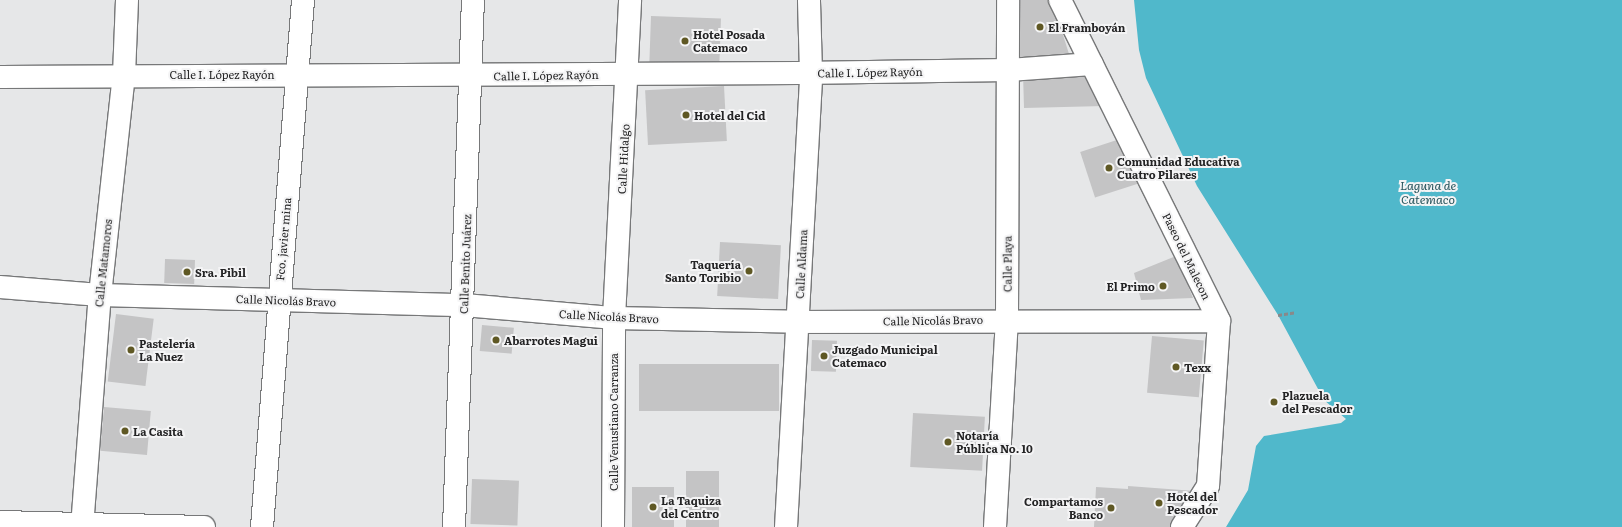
<!DOCTYPE html>
<html>
<head>
<meta charset="utf-8">
<style>
	body { margin:0 }
	#map { position:relative; width:1622px; height:527px; overflow:hidden; background:#e6e7e8; font-family:Literata,serif }
	div>[style] { position:absolute }
	[style*='--x'] { left:calc(var(--x)*1px); top:calc(var(--y)*1px); width:calc(var(--w)*1px); rotate:calc(var(--a)*1deg) }
	.water>* { inset:0; background:#50b8cb }
	.building>* { inset:0; background:#c4c4c5; transform-origin:0 0 }
	.path>* { height:2.5px; margin-top:-1.25px; transform-origin:0; background:repeating-linear-gradient(90deg,#88898a 0 4px,transparent 0 6px) }
	.roads { filter:drop-shadow(1px 0 #777879) drop-shadow(-1px 0 #777879) drop-shadow(0 1px #777879) drop-shadow(0 -1px #777879) }
	.street>* { height:22px; margin:-11px; padding:0 11px; transform-origin:11px; border-radius:11px; background:#fff }
	.dots>* { width:11px; height:11px; translate:-50% -50%; box-sizing:border-box; border:2px solid #f4f4f5; border-radius:50% }
	span { translate:-50% -50%; white-space:nowrap; text-align:center; line-height:1.15; -webkit-text-stroke:4px #f4f4f5; paint-order:stroke }
	.poi-label { font-size:11px; color:#242425; font-weight:700 }
	.left { translate:0 -50%; text-align:left }
	.right { translate:-100% -50%; text-align:right }
	.street-label { font-size:11px; color:#242425 }
	.water-label { font-size:12px; color:#28555d; font-style:italic }
</style>
</head>
<body>
<div id="map">
	<div class="water">
		<div style="clip-path:polygon(1134px 0,1622px 0,1622px 527px,1226px 527px,1248px 490px,1256px 446px,1264px 436px,1341px 423px,1346px 419px,1324px 400px,1278px 315px,1197px 186px,1146px 78px,1139px 50px)"></div>
	</div>
	<div class="building">
		<div style="clip-path:polygon(1018px 0,1052px 0,1069px 54px,1020px 58px)"></div>
		<div style="left:651px;top:16px;width:70px;height:48px;rotate:2deg"></div>
		<div style="clip-path:polygon(1085px 72px,1104px 106px,1024px 108px,1023px 73px)"></div>
		<div style="left:724px;top:86px;width:55px;height:79px;rotate:87deg"></div>
		<div style="left:1123px;top:138px;width:48px;height:45px;rotate:72deg"></div>
		<div style="left:720px;top:242px;width:61px;height:54px;rotate:3deg"></div>
		<div style="clip-path:polygon(1176px 256px,1193px 298px,1141px 300px,1134px 273px)"></div>
		<div style="left:195px;top:260px;width:24px;height:30px;rotate:92deg"></div>
		<div style="left:116px;top:314px;width:38px;height:68px;rotate:7deg"></div>
		<div style="left:482px;top:325px;width:32px;height:26px;rotate:5deg"></div>
		<div style="left:1152px;top:336px;width:52px;height:57px;rotate:5deg"></div>
		<div style="left:812px;top:340px;width:25px;height:31px;rotate:2deg"></div>
		<div style="left:639px;top:364px;width:140px;height:47px"></div>
		<div style="left:104px;top:407px;width:47px;height:44px;rotate:5deg"></div>
		<div style="left:913px;top:413px;width:72px;height:54px;rotate:3deg"></div>
		<div style="left:686px;top:471px;width:33px;height:56px"></div>
		<div style="left:472px;top:479px;width:47px;height:45px;rotate:2deg"></div>
		<div style="clip-path:polygon(1128px 486px,1195px 491px,1177px 527px,1094px 527px,1096px 487px,1128px 489px)"></div>
		<div style="left:632px;top:487px;width:42px;height:40px"></div>
	</div>
	<div class="path">
		<div style="--x:1278;--y:315;--w:18;--a:-9"></div>
	</div>
	<div class="roads">
		<div class="street">
			<div style="--x:1060;--y:0;--w:358;--a:63.6"></div>
			<div style="--x:1219;--y:321;--w:165;--a:93.8"></div>
			<div style="--x:1208;--y:486;--w:49;--a:122.4"></div>
			<div style="--x:0;--y:77;--w:799;--a:-0.29"></div>
			<div style="--x:799;--y:73;--w:210;--a:-0.8"></div>
			<div style="--x:1009;--y:70;--w:83;--a:-4.1"></div>
			<div style="--x:0;--y:287;--w:100;--a:4.6"></div>
			<div style="--x:100;--y:295;--w:364;--a:1.6"></div>
			<div style="--x:464;--y:305;--w:151;--a:5"></div>
			<div style="--x:614;--y:318;--w:184;--a:1.2"></div>
			<div style="--x:798;--y:322;--w:421;--a:-0.1"></div>
			<div style="--x:0;--y:522;--w:204;--a:1.4"></div>
			<div style="--x:82;--y:527;--w:233;--a:-85.6"></div>
			<div style="--x:100;--y:295;--w:221;--a:-83.8"></div>
			<div style="--x:124;--y:75;--w:75;--a:-87.7"></div>
			<div style="--x:262;--y:527;--w:529;--a:-85.55"></div>
			<div style="--x:454;--y:527;--w:527;--a:-87.94"></div>
			<div style="--x:613;--y:527;--w:209;--a:-89.7"></div>
			<div style="--x:614;--y:318;--w:318;--a:-87.1"></div>
			<div style="--x:786;--y:527;--w:455;--a:-86.8"></div>
			<div style="--x:811;--y:73;--w:73;--a:-91.6"></div>
			<div style="--x:995;--y:527;--w:208;--a:-86.7"></div>
			<div style="--x:1007;--y:319;--w:319;--a:-89.8"></div>
		</div>
	</div>
	<div class="dots">
		<div style="left:1040px;top:27px;background:#5f5824"></div>
		<div style="left:685px;top:41px;background:#5f5824"></div>
		<div style="left:686px;top:115px;background:#5f5824"></div>
		<div style="left:1109px;top:168px;background:#5f5824"></div>
		<div style="left:749px;top:271px;background:#5f5824"></div>
		<div style="left:187px;top:272px;background:#5f5824"></div>
		<div style="left:1163px;top:286px;background:#5f5824"></div>
		<div style="left:496px;top:340px;background:#5f5824"></div>
		<div style="left:131px;top:350px;background:#5f5824"></div>
		<div style="left:824px;top:356px;background:#5f5824"></div>
		<div style="left:1176px;top:367px;background:#5f5824"></div>
		<div style="left:1274px;top:402px;background:#5f5824"></div>
		<div style="left:125px;top:431px;background:#5f5824"></div>
		<div style="left:948px;top:442px;background:#5f5824"></div>
		<div style="left:1159px;top:503px;background:#5f5824"></div>
		<div style="left:653px;top:507px;background:#5f5824"></div>
		<div style="left:1111px;top:508px;background:#5f5824"></div>
	</div>
	<div class="poi-label">
		<span class="left" style="left:1048px;top:27px">El Framboyán</span>
		<span class="left" style="left:693px;top:41px">Hotel Posada<br>Catemaco</span>
		<span class="left" style="left:694px;top:115px">Hotel del Cid</span>
		<span class="left" style="left:1117px;top:168px">Comunidad Educativa<br>Cuatro Pilares</span>
		<span class="right" style="left:741px;top:271px">Taquería<br>Santo Toribio</span>
		<span class="left" style="left:195px;top:272px">Sra. Pibil</span>
		<span class="right" style="left:1155px;top:286px">El Primo</span>
		<span class="left" style="left:504px;top:340px">Abarrotes Magui</span>
		<span class="left" style="left:139px;top:350px">Pastelería<br>La Nuez</span>
		<span class="left" style="left:832px;top:356px">Juzgado Municipal<br>Catemaco</span>
		<span class="left" style="left:1184px;top:367px">Texx</span>
		<span class="left" style="left:1282px;top:402px">Plazuela<br>del Pescador</span>
		<span class="left" style="left:133px;top:431px">La Casita</span>
		<span class="left" style="left:956px;top:442px">Notaría<br>Pública No. 10</span>
		<span class="left" style="left:1167px;top:503px">Hotel del<br>Pescador</span>
		<span class="left" style="left:661px;top:507px">La Taquiza<br>del Centro</span>
		<span class="right" style="left:1103px;top:508px">Compartamos<br>Banco</span>
	</div>
	<div class="street-label">
		<span style="left:870px;top:72px;rotate:-1deg">Calle I. López Rayón</span>
		<span style="left:222px;top:74px">Calle I. López Rayón</span>
		<span style="left:546px;top:75px;rotate:-1deg">Calle I. López Rayón</span>
		<span style="left:623px;top:159px;rotate:-87deg">Calle Hidalgo</span>
		<span style="left:283px;top:239px;rotate:-85deg">Fco. javier mina</span>
		<span style="left:1187px;top:256px;rotate:64deg">Paseo del Malecon</span>
		<span style="left:103px;top:263px;rotate:-84deg">Calle Matamoros</span>
		<span style="left:465px;top:264px;rotate:-88deg">Calle Benito Juárez</span>
		<span style="left:801px;top:264px;rotate:-87deg">Calle Aldama</span>
		<span style="left:1007px;top:264px;rotate:-90deg">Calle Playa</span>
		<span style="left:286px;top:300px;rotate:2deg">Calle Nicolás Bravo</span>
		<span style="left:609px;top:316px;rotate:3deg">Calle Nicolás Bravo</span>
		<span style="left:933px;top:320px;rotate:-1deg">Calle Nicolás Bravo</span>
		<span style="left:613px;top:422px;rotate:-90deg">Calle Venustiano Carranza</span>
	</div>
	<div class="water-label">
		<span style="left:1428px;top:193px">Laguna de<br>Catemaco</span>
	</div>
</div>
</body>
</html>
